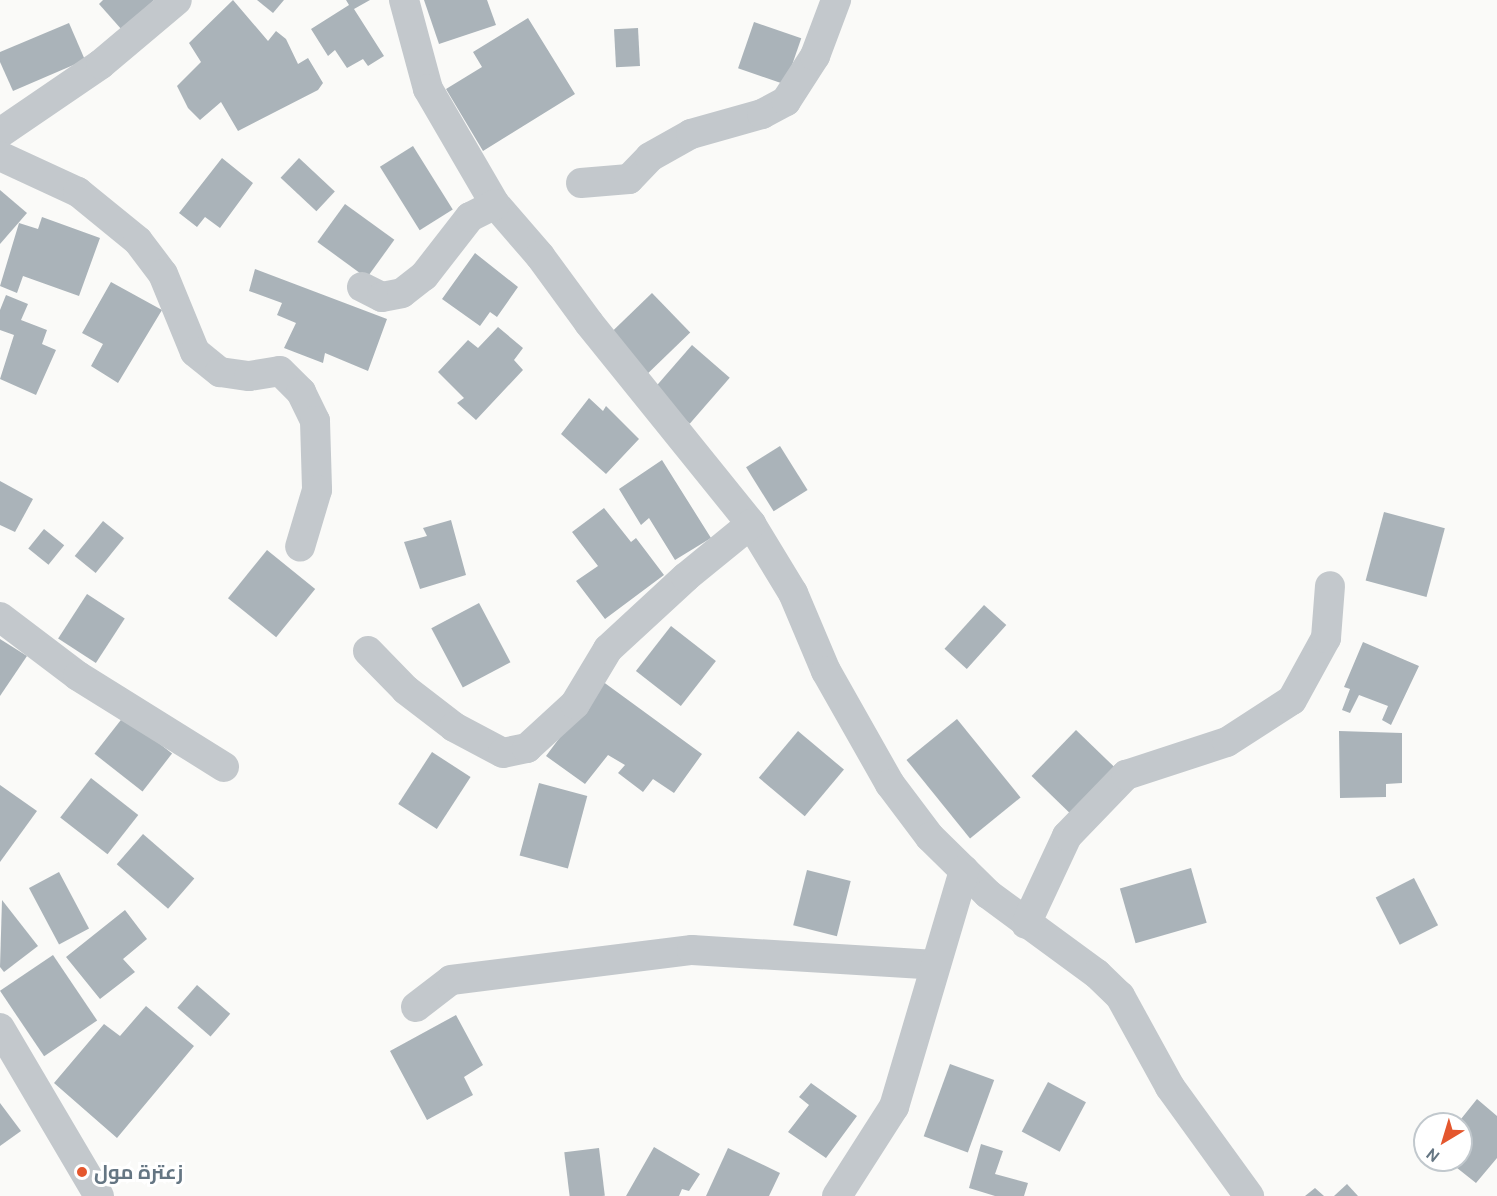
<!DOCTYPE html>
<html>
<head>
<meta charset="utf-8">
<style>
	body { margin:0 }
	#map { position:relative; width:1497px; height:1196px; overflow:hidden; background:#fafaf8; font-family:Cabin,Cairo,sans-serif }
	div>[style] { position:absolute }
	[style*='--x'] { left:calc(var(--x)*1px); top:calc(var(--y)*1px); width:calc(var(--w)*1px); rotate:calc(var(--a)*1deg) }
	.building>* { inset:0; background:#aab3b9; transform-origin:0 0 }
	.minor>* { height:30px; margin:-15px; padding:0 15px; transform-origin:15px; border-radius:15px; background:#c3c8cc }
	.dots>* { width:16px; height:16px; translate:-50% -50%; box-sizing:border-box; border:3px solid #fff; border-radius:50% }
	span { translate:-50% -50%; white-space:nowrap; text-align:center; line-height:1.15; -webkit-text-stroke:6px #fff; paint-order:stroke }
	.poi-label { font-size:20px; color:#657683; font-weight:700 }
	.left { translate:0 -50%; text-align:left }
	.north { position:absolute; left:1413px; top:1112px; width:60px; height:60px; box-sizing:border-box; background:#fff; border:2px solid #c1c8cd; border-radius:50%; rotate:218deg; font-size:16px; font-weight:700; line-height:24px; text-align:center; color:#657683 }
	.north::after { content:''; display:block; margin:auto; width:21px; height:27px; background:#e4572e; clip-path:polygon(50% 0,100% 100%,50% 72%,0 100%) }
</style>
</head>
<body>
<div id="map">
	<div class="building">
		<div style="clip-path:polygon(103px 0,154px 0,122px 30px,99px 4px)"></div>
		<div style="clip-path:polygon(233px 0,268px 41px,276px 31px,286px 39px,298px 64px,308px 58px,323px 83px,318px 90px,238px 131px,221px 102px,200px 120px,188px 108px,177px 86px,201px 62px,189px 43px)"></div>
		<div style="clip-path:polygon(257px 0,284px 0,273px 13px)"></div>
		<div style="clip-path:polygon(346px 0,370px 0,354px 9px,384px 56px,368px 66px,363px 59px,347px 68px,335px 50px,328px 56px,311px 29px,349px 5px)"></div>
		<div style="clip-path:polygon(424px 0,487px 0,496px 25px,439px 44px)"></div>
		<div style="clip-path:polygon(528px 18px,575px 94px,483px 151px,446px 89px,482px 67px,473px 52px)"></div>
		<div style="left:754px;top:22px;width:50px;height:49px;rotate:19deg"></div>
		<div style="clip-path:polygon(69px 23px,85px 60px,13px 91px,0 62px,0 52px)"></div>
		<div style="left:638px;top:28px;width:38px;height:24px;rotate:87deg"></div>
		<div style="left:413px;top:146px;width:75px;height:39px;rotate:58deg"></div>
		<div style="clip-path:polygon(222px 158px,253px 183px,220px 228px,205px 217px,197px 227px,179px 213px)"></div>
		<div style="left:299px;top:158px;width:49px;height:27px;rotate:43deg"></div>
		<div style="clip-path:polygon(0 190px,27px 213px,0 244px)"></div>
		<div style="left:345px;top:204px;width:61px;height:47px;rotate:36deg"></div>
		<div style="clip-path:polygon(42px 217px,100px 238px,79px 296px,23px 276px,17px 293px,0 286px,19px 223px,38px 229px)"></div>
		<div style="clip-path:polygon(475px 253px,518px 287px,497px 317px,490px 312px,480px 326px,442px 299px)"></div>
		<div style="clip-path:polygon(255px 269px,387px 319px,368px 371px,325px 353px,323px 363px,284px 348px,296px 323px,277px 315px,282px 303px,249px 291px)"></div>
		<div style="clip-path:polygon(111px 282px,162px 310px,118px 383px,91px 366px,103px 344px,82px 333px)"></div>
		<div style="left:652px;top:293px;width:55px;height:59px;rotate:46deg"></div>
		<div style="clip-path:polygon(6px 295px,28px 304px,21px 320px,47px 330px,42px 344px,56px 350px,36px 395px,0 379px,14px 335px,0 330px,0 310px)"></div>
		<div style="clip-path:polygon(498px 327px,523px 348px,514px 360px,523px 370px,476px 420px,457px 403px,464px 398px,438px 372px,468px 340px,478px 348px)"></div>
		<div style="left:692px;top:345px;width:50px;height:61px;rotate:41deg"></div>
		<div style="clip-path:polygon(589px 398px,603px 411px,606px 406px,639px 439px,606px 474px,561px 434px)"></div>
		<div style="left:780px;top:446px;width:52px;height:40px;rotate:58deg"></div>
		<div style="clip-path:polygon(662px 460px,711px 538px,675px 560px,649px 518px,641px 525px,619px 489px)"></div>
		<div style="clip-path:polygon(0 481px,33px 499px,15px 532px,0 525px)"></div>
		<div style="clip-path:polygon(604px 508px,631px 542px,636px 538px,664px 575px,605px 619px,576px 581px,598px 566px,572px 532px)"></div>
		<div style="left:1384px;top:512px;width:63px;height:71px;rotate:15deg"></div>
		<div style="clip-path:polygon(451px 520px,466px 575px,420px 589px,404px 542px,427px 536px,423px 528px)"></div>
		<div style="left:103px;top:521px;width:27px;height:45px;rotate:39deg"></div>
		<div style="left:44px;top:529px;width:26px;height:25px;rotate:39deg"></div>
		<div style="left:267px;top:550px;width:62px;height:62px;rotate:39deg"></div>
		<div style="left:87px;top:594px;width:45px;height:53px;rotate:33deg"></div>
		<div style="left:479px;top:603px;width:67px;height:54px;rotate:62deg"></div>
		<div style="left:984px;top:605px;width:30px;height:59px;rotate:42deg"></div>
		<div style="left:671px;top:626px;width:57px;height:57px;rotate:38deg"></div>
		<div style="clip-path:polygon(0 639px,27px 656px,0 696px)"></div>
		<div style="clip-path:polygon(1363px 642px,1419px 666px,1391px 725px,1382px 720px,1388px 706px,1359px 695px,1350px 713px,1342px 710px,1350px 689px,1344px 687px)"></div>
		<div style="clip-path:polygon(602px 681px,702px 754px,674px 793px,653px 779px,643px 792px,618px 773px,625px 765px,608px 755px,585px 784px,546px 756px)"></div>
		<div style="left:124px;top:716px;width:61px;height:48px;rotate:38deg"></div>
		<div style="left:957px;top:719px;width:101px;height:65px;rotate:51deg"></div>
		<div style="left:1076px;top:730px;width:57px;height:64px;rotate:44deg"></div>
		<div style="left:798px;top:731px;width:60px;height:61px;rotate:40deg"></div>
		<div style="clip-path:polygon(1339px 731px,1402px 733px,1402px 783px,1386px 784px,1386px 797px,1340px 798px)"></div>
		<div style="left:432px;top:752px;width:46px;height:62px;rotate:33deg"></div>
		<div style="left:91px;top:778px;width:60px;height:50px;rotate:38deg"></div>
		<div style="left:539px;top:783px;width:50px;height:75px;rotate:15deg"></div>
		<div style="clip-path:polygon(0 785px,37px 811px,0 862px)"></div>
		<div style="left:143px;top:834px;width:68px;height:40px;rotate:41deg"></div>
		<div style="left:1191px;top:868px;width:57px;height:74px;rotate:74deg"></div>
		<div style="left:807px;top:870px;width:45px;height:57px;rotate:14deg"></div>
		<div style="left:59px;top:872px;width:64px;height:34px;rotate:62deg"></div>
		<div style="left:1414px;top:878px;width:53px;height:43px;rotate:63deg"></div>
		<div style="clip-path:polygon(2px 900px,38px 946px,4px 972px,0 967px)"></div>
		<div style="clip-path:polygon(125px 910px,147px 939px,123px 959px,135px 972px,100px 999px,66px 957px)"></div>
		<div style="left:53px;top:955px;width:79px;height:64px;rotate:56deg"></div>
		<div style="left:197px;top:985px;width:44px;height:30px;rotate:41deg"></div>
		<div style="clip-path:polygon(146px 1006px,194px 1046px,117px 1138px,54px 1083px,104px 1024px,120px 1036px)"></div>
		<div style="clip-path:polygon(456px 1015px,483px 1065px,464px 1077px,473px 1095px,427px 1120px,390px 1051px)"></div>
		<div style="left:950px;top:1064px;width:47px;height:77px;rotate:20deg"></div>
		<div style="left:1048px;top:1082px;width:43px;height:56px;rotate:28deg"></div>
		<div style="clip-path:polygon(811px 1083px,857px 1116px,826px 1158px,788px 1132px,809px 1105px,799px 1097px)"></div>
		<div style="clip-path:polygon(1477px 1099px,1497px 1116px,1497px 1158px,1476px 1183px,1447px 1160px,1461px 1160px,1461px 1124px,1457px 1124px)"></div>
		<div style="clip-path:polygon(0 1103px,21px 1131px,0 1146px)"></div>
		<div style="clip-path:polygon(981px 1144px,1003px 1151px,995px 1174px,1028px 1183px,1024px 1196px,995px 1196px,969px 1188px)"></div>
		<div style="clip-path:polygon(654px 1147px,700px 1174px,689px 1191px,682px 1189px,679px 1196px,626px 1196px)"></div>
		<div style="left:599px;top:1148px;width:48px;height:35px;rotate:83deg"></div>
		<div style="clip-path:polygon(728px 1148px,780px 1173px,769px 1196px,706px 1196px)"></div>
		<div style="clip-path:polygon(1347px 1184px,1358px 1196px,1334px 1196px)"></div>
		<div style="clip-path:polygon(1315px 1188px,1324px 1196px,1305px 1196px)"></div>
	</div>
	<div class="minor">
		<div style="--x:404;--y:0;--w:92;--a:74.9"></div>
		<div style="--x:428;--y:89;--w:133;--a:59.8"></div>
		<div style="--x:495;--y:204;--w:69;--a:49.1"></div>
		<div style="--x:540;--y:256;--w:83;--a:53.8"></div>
		<div style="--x:589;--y:323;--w:258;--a:51.1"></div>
		<div style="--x:751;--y:524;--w:81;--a:58.7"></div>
		<div style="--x:793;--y:593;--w:85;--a:67.1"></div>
		<div style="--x:826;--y:671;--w:130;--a:60.5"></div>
		<div style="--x:890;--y:784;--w:66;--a:53"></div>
		<div style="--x:930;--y:837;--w:81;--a:44.5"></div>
		<div style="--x:988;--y:894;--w:135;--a:36.3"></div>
		<div style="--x:1097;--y:974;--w:32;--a:44"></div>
		<div style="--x:1120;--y:996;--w:104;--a:61.2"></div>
		<div style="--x:1170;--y:1087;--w:135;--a:54.1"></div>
		<div style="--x:0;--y:133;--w:122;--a:-34.3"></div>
		<div style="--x:101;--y:64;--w:99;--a:-40.1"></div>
		<div style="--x:0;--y:156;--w:86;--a:24.8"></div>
		<div style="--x:78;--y:192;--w:77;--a:39.2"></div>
		<div style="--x:138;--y:241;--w:41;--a:52.9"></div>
		<div style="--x:163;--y:274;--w:84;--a:67.7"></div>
		<div style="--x:195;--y:352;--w:32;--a:39"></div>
		<div style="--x:220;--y:372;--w:29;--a:8"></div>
		<div style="--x:249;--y:376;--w:31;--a:-9"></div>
		<div style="--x:280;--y:371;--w:30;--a:45"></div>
		<div style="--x:301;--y:392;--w:32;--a:64"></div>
		<div style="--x:315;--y:421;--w:69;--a:88.3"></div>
		<div style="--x:317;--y:490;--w:59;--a:106.6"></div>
		<div style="--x:581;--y:183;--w:48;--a:-4.8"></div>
		<div style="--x:629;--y:179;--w:30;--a:-46"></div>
		<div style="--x:650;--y:157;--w:47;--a:-29.3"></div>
		<div style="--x:691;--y:134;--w:74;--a:-15.7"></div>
		<div style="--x:762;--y:114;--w:27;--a:-28"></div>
		<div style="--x:786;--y:101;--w:54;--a:-57.2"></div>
		<div style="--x:815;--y:56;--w:60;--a:-69.4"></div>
		<div style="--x:362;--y:287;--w:22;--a:27"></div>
		<div style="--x:382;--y:297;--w:20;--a:-11"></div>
		<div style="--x:402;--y:293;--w:28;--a:-38"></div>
		<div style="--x:424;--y:276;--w:75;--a:-52.1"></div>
		<div style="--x:470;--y:217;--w:28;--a:-27"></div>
		<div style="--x:0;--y:617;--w:98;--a:37.1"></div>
		<div style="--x:78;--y:676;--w:172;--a:31.9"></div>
		<div style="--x:368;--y:651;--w:54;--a:45.7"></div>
		<div style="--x:406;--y:690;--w:61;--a:37.6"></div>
		<div style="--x:454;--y:727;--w:55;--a:28"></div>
		<div style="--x:503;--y:753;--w:25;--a:-12"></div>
		<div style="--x:527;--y:748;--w:65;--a:-42.5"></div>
		<div style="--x:575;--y:704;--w:64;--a:-59"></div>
		<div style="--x:608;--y:649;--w:106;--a:-42.7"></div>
		<div style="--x:686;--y:577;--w:84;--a:-39.2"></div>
		<div style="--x:1026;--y:924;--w:97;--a:-65"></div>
		<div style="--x:1067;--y:836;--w:85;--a:-46"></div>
		<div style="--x:1126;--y:775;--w:106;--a:-18.1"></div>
		<div style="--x:1227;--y:742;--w:77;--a:-32.9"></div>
		<div style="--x:1292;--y:700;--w:71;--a:-61.3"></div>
		<div style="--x:1326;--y:638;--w:52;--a:-85.6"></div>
		<div style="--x:416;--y:1007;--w:44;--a:-37.6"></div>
		<div style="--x:451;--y:980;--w:243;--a:-7.1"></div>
		<div style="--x:692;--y:950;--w:244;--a:3.5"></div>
		<div style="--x:0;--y:1028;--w:195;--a:59.5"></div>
		<div style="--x:837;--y:1196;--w:106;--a:-57.4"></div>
		<div style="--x:894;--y:1107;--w:247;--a:-73.5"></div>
	</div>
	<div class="dots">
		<div style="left:82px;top:1172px;background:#e4572e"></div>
	</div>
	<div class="poi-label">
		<span class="left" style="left:94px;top:1172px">زعترة مول</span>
	</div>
	<div class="north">N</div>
</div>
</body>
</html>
